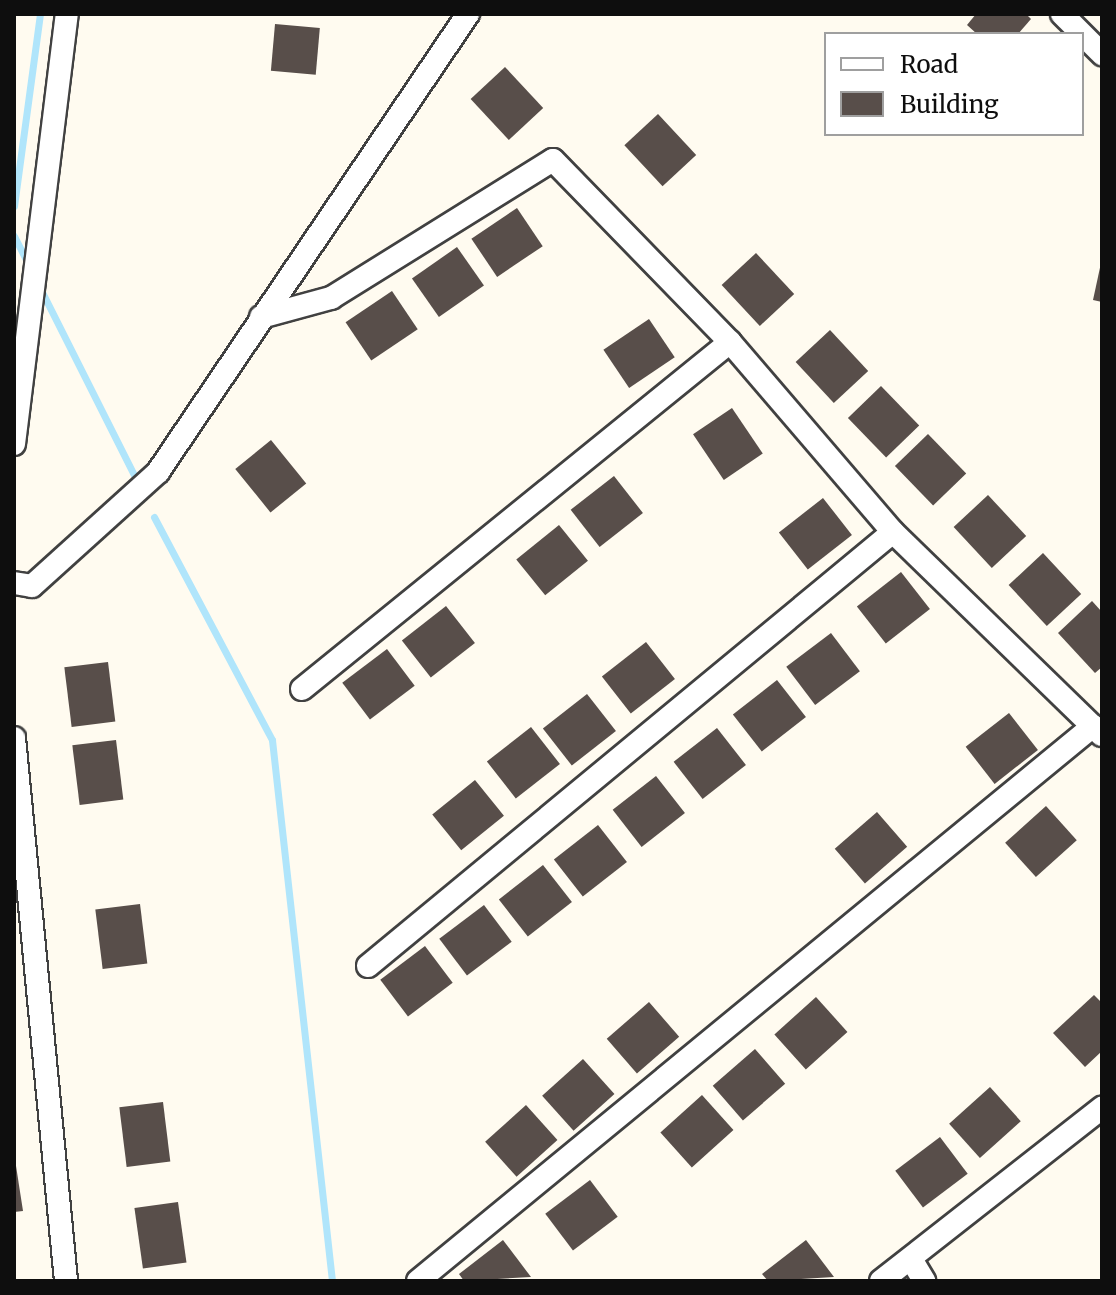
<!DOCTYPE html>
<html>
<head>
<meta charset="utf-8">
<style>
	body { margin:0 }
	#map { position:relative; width:1116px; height:1295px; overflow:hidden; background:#fffbf0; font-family:Merriweather,serif }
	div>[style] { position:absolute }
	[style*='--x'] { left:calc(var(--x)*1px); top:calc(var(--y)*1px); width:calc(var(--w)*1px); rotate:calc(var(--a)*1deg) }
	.stream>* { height:7px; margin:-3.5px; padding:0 3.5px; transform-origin:3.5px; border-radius:3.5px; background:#b0e5fb }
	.building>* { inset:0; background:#584e4a; transform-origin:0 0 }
	.roads { filter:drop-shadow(2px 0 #414141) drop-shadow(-2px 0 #414141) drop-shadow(0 2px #414141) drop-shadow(0 -2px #414141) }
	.minor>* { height:22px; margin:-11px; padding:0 11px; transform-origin:11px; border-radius:11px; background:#fff }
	span { translate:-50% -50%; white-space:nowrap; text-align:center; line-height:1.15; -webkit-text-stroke:8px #fff; paint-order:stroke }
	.frame { position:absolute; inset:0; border:16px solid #0e0e0e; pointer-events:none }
	.legend { position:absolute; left:824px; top:32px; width:260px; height:104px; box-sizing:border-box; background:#fff; border:2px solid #9f9f9f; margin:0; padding:10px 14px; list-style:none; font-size:24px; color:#0e0e0e }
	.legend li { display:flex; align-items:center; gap:16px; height:40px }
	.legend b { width:40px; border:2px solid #9f9f9f }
</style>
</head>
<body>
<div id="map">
	<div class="stream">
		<div style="--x:14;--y:206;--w:194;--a:-82.3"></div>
		<div style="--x:14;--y:236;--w:34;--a:63"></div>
		<div style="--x:40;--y:288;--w:209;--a:63.3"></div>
		<div style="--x:154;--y:517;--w:252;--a:62.1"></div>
		<div style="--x:272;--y:740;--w:544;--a:83.67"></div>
	</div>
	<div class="building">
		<div style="clip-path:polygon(976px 14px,1026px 14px,1031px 19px,1018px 34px,977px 34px,967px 25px)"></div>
		<div style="left:275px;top:24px;width:45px;height:47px;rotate:5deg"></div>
		<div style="left:505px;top:67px;width:56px;height:47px;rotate:47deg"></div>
		<div style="left:658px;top:114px;width:56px;height:46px;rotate:47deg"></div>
		<div style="left:517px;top:208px;width:46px;height:55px;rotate:56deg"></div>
		<div style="left:457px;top:247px;width:47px;height:55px;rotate:55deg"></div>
		<div style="left:756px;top:253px;width:56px;height:47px;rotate:47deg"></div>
		<div style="clip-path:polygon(1101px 263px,1102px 263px,1102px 302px,1093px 300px)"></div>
		<div style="left:392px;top:291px;width:46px;height:56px;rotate:56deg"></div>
		<div style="left:649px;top:319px;width:46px;height:55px;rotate:56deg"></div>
		<div style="left:830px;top:330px;width:56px;height:47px;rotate:47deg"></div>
		<div style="left:881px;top:386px;width:55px;height:46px;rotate:46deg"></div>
		<div style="left:732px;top:408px;width:55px;height:47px;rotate:56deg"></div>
		<div style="left:928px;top:434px;width:55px;height:46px;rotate:46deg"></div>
		<div style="left:271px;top:440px;width:56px;height:46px;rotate:51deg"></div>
		<div style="left:614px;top:476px;width:47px;height:55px;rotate:52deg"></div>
		<div style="left:988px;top:495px;width:56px;height:47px;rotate:47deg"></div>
		<div style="left:823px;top:498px;width:47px;height:56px;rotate:52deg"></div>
		<div style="left:559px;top:525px;width:46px;height:55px;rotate:51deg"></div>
		<div style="left:1043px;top:553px;width:56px;height:47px;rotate:47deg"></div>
		<div style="left:901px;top:572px;width:47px;height:56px;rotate:52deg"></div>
		<div style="clip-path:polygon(1092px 601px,1102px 612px,1102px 667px,1095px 673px,1058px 633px)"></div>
		<div style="left:446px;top:606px;width:47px;height:56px;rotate:52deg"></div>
		<div style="left:831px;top:633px;width:48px;height:56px;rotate:53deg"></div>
		<div style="left:646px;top:642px;width:47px;height:56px;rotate:52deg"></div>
		<div style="left:387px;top:649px;width:46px;height:56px;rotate:53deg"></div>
		<div style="left:108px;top:662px;width:60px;height:44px;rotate:83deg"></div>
		<div style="left:777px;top:680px;width:47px;height:56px;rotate:52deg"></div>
		<div style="left:587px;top:694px;width:47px;height:56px;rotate:52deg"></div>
		<div style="left:1009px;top:713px;width:47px;height:55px;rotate:52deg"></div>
		<div style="left:531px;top:727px;width:47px;height:56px;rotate:52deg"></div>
		<div style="left:717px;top:728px;width:47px;height:55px;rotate:52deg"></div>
		<div style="left:116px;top:740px;width:60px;height:44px;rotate:83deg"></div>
		<div style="left:656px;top:776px;width:47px;height:55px;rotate:52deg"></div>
		<div style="left:475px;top:780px;width:46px;height:55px;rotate:51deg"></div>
		<div style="left:1046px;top:806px;width:46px;height:55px;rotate:48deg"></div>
		<div style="left:877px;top:812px;width:46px;height:56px;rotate:49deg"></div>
		<div style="left:598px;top:825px;width:47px;height:56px;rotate:52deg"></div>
		<div style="left:543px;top:865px;width:47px;height:56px;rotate:52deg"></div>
		<div style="left:140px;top:904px;width:60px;height:45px;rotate:83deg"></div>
		<div style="left:484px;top:905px;width:46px;height:56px;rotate:53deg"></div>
		<div style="left:425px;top:946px;width:46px;height:56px;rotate:53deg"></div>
		<div style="clip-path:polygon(1094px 995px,1102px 1003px,1102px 1051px,1085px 1067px,1053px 1033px)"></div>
		<div style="left:816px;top:997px;width:47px;height:56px;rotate:48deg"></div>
		<div style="left:649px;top:1002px;width:46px;height:56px;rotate:49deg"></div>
		<div style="left:755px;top:1049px;width:46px;height:56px;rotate:49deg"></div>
		<div style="left:583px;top:1059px;width:47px;height:55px;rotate:48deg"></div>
		<div style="left:990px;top:1087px;width:46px;height:55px;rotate:48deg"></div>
		<div style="left:702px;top:1095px;width:47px;height:56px;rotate:48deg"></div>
		<div style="left:163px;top:1102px;width:60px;height:44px;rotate:83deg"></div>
		<div style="left:526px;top:1105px;width:47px;height:55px;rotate:48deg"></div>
		<div style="left:940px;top:1137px;width:46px;height:56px;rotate:53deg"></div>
		<div style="clip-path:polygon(14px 1153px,23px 1211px,14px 1212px)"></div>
		<div style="left:590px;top:1180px;width:46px;height:56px;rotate:53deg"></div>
		<div style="left:178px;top:1202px;width:61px;height:44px;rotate:82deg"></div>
		<div style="clip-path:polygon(503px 1240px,531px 1277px,464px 1281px,459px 1274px)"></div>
		<div style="clip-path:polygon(806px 1240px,834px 1277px,768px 1281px,762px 1274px)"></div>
	</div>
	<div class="roads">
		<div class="minor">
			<div style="--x:1062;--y:14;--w:57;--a:45"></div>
			<div style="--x:261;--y:317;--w:73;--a:-15.2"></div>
			<div style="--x:331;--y:298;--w:261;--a:-31.9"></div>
			<div style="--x:553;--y:160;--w:254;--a:45.8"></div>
			<div style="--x:730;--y:342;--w:250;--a:49.4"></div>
			<div style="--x:893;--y:532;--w:291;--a:44.2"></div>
			<div style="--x:14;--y:444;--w:433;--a:-83"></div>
			<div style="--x:14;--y:583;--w:18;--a:9"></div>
			<div style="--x:32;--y:586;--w:170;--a:-42.1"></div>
			<div style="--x:158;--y:472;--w:553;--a:-55.91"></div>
			<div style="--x:302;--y:689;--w:551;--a:-39.03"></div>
			<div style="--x:14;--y:738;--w:545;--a:84.53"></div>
			<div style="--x:368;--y:966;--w:681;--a:-39.58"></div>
			<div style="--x:911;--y:1259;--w:26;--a:59"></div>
			<div style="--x:418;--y:1281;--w:874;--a:-39.43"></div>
			<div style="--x:881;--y:1281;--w:281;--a:-38.1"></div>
		</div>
	</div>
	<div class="frame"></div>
	<ul class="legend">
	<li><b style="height:10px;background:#fff"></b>Road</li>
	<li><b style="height:22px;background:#584e4a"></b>Building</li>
	</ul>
</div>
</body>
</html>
